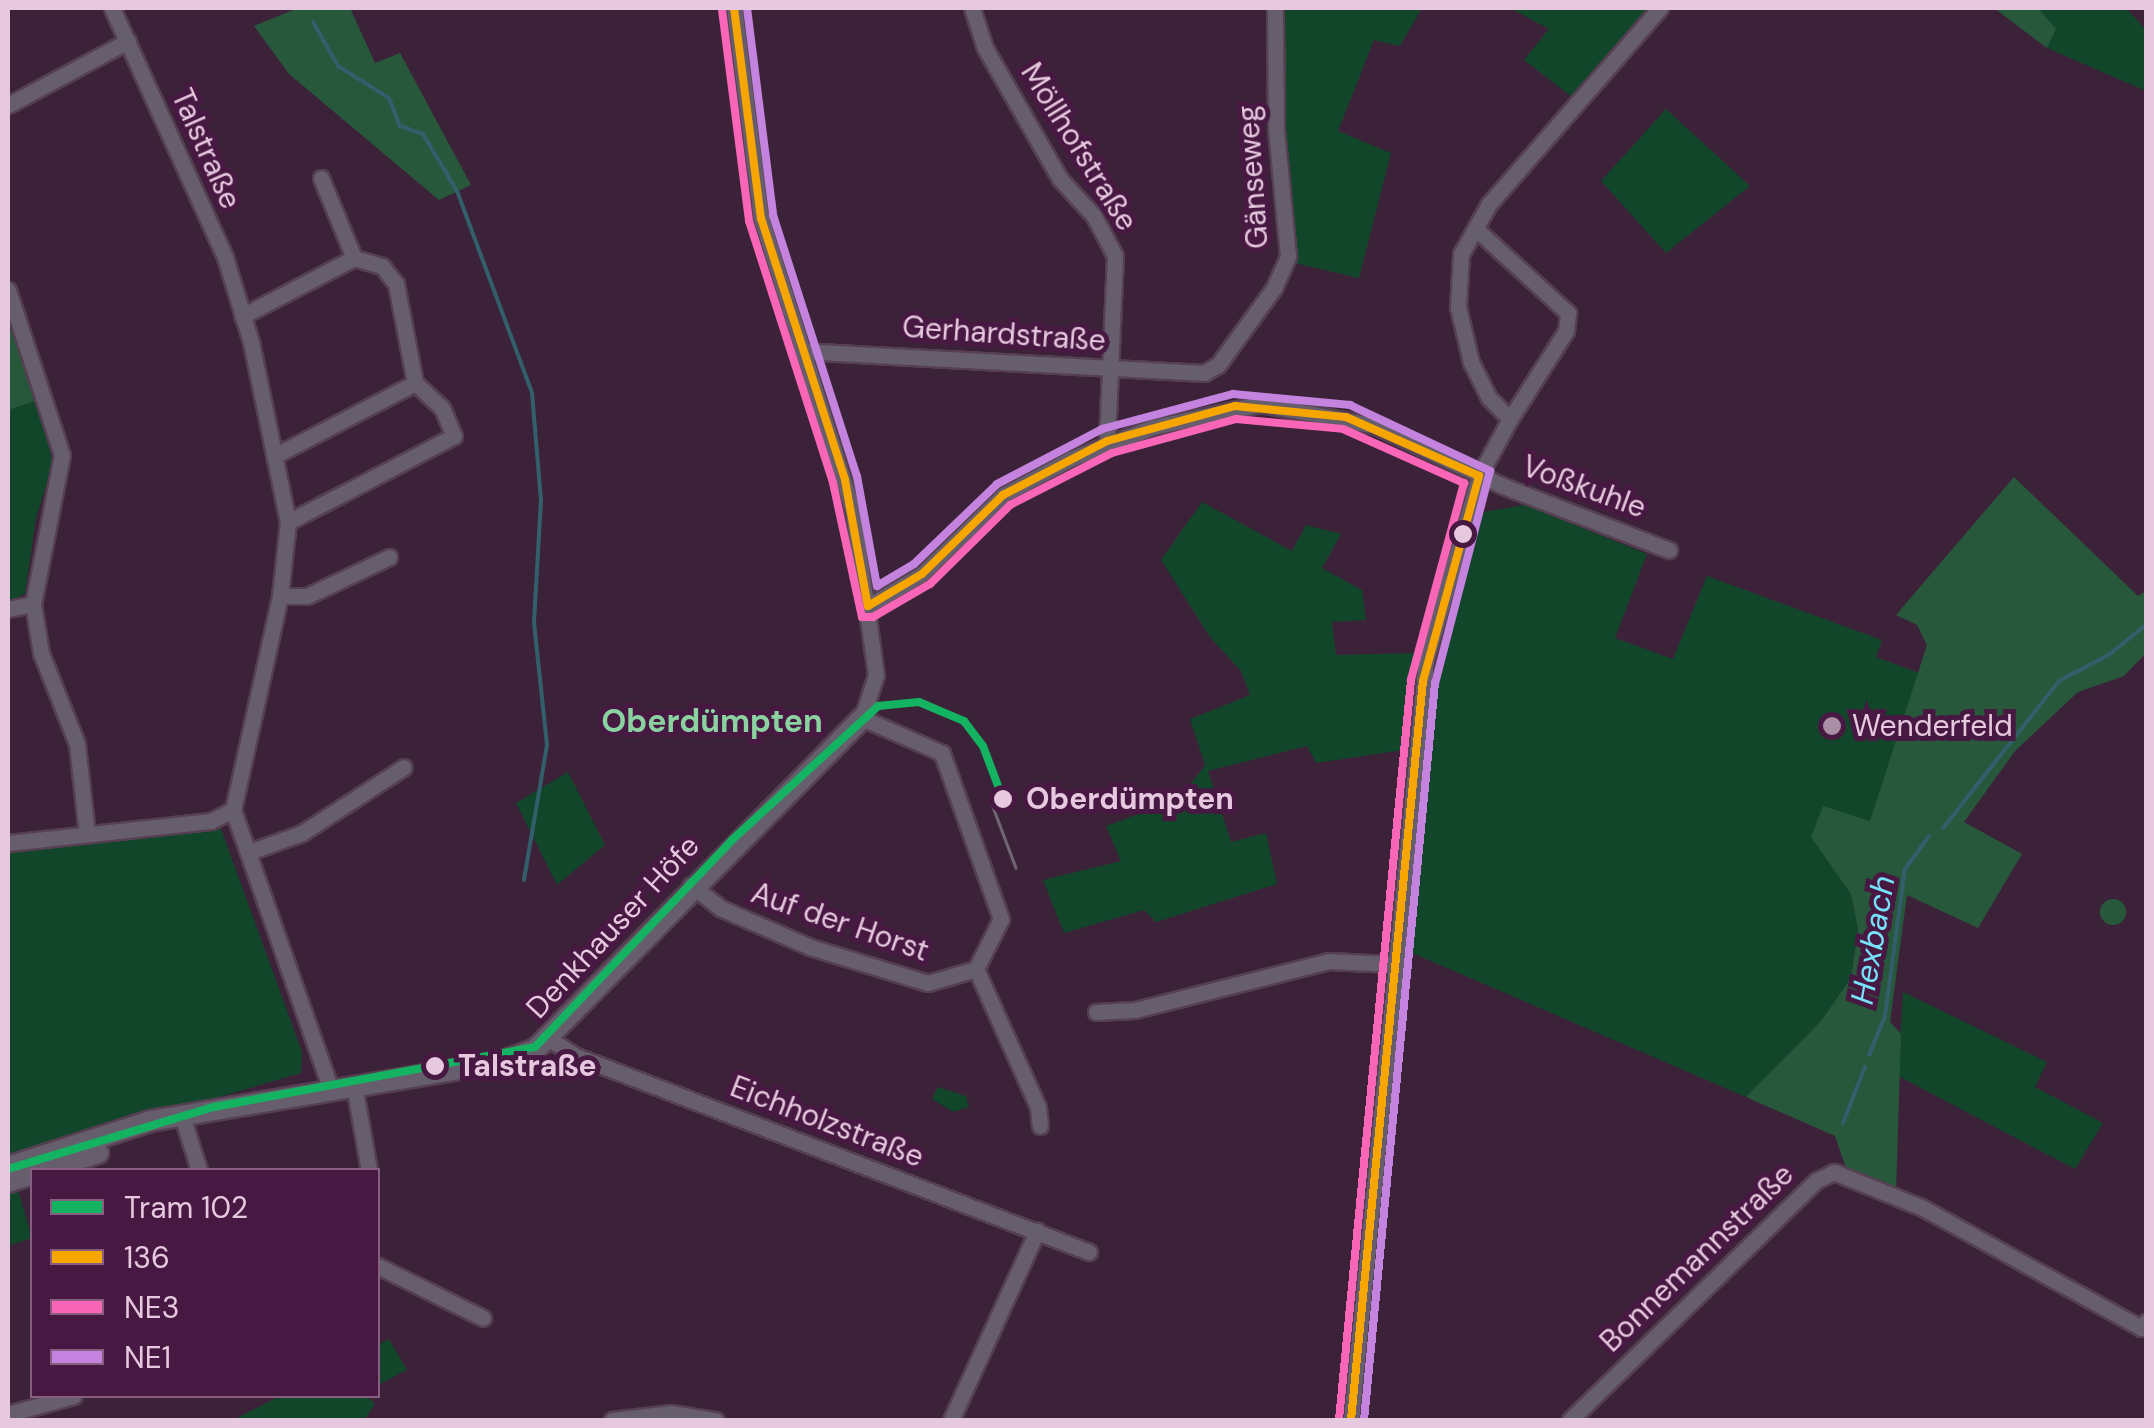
<!DOCTYPE html>
<html>
<head>
<meta charset="utf-8">
<style>
	body { margin:0 }
	#map { position:relative; width:2154px; height:1428px; overflow:hidden; background:#3c2239; font-family:"DM Sans",sans-serif }
	div>[style] { position:absolute }
	[style*='--x'] { left:calc(var(--x)*1px); top:calc(var(--y)*1px); width:calc(var(--w)*1px); rotate:calc(var(--a)*1deg) }
	.green>* { inset:0; background:#11462a }
	.forest>* { inset:0; background:#27583b }
	.round { border-radius:50% }
	.stream>* { height:4px; margin:-2px; padding:0 2px; transform-origin:2px; border-radius:2px; background:#325f6b }
	.roads { filter:drop-shadow(2px 0 #563f52) drop-shadow(-2px 0 #563f52) drop-shadow(0 2px #563f52) drop-shadow(0 -2px #563f52) }
	.minor>* { height:15px; margin:-7.5px; padding:0 7.5px; transform-origin:7.5px; border-radius:7.5px; background:#665e6c }
	.tertiary>* { height:20px; margin:-10px; padding:0 10px; transform-origin:10px; border-radius:10px; background:#665e6c }
	.tram>* { height:2.5px; margin:-1.25px; padding:0 1.25px; transform-origin:1.25px; border-radius:1.25px; background:#6f6574 }
	.bus-1>* { height:8px; margin:-4px; padding:0 4px; transform-origin:4px; border-radius:4px; background:#f7a600 }
	.bus-2>* { height:8px; margin:-4px; padding:0 4px; transform-origin:4px; border-radius:4px; background:#fa66b7 }
	.bus-3>* { height:8px; margin:-4px; padding:0 4px; transform-origin:4px; border-radius:4px; background:#c483df }
	.tram-1>* { height:8px; margin:-4px; padding:0 4px; transform-origin:4px; border-radius:4px; background:#13b361 }
	.dots>* { width:28px; height:28px; translate:-50% -50%; box-sizing:border-box; border:5px solid #471841; border-radius:50% }
	span { translate:-50% -50%; white-space:nowrap; text-align:center; line-height:1.15; -webkit-text-stroke:10px #471841; paint-order:stroke }
	.street-label { font-size:30px; color:#e6c8df }
	.poi-label { font-size:30px; color:#e6c8df }
	.left { translate:0 -50%; text-align:left }
	.stop-label { font-size:30px; color:#e6c8df; font-weight:700 }
	.neighbourhood-label { font-size:32px; color:#8bd2a1; font-weight:700 }
	.water-label { font-size:32px; color:#76e3fa; font-style:italic }
	.frame { position:absolute; inset:0; border:10px solid #e6c8df; pointer-events:none }
	.legend { position:absolute; left:30px; top:1168px; width:350px; height:230px; box-sizing:border-box; background:#471841; border:2px solid #875e80; margin:0; padding:12px 18px; list-style:none; font-size:30px; color:#e6c8df }
	.legend li { display:flex; align-items:center; gap:20px; height:50px }
	.legend b { width:50px; border:2px solid #875e80 }
</style>
</head>
<body>
<div id="map">
	<div class="green">
		<div style="clip-path:polygon(1278px 8px,1422px 8px,1400px 46px,1374px 40px,1338px 131px,1391px 153px,1359px 278px,1281px 260px)"></div>
		<div style="clip-path:polygon(1510px 8px,1670px 8px,1581px 104px,1524px 60px,1549px 29px)"></div>
		<div style="clip-path:polygon(2038px 8px,2126px 8px,2146px 30px,2146px 91px,2047px 48px,2056px 29px)"></div>
		<div style="clip-path:polygon(1666px 109px,1750px 186px,1666px 253px,1601px 181px)"></div>
		<div style="clip-path:polygon(38px 400px,53px 464px,36px 518px,25px 594px,8px 602px,8px 410px)"></div>
		<div style="clip-path:polygon(1202px 502px,1292px 551px,1306px 525px,1341px 534px,1322px 568px,1362px 590px,1366px 620px,1332px 622px,1336px 655px,1415px 653px,1404px 750px,1316px 763px,1307px 746px,1208px 771px,1231px 842px,1266px 833px,1277px 884px,1156px 922px,1144px 910px,1064px 933px,1043px 880px,1121px 861px,1106px 826px,1180px 799px,1205px 765px,1190px 719px,1250px 695px,1241px 671px,1210px 637px,1161px 560px)"></div>
		<div style="clip-path:polygon(1525px 505px,1647px 554px,1615px 638px,1673px 659px,1707px 576px,1882px 640px,1876px 657px,1922px 674px,1870px 822px,1812px 837px,1851px 894px,1858px 928px,1851px 978px,1821px 1021px,1746px 1097px,1403px 949px,1440px 652px,1483px 512px)"></div>
		<div style="clip-path:polygon(568px 772px,605px 845px,557px 885px,516px 803px)"></div>
		<div style="clip-path:polygon(220px 826px,302px 1052px,301px 1073px,8px 1159px,8px 851px)"></div>
		<div style="clip-path:polygon(1903px 992px,2047px 1062px,2035px 1087px,2103px 1123px,2075px 1169px,1898px 1076px)"></div>
		<div style="clip-path:polygon(938px 1087px,966px 1096px,969px 1107px,953px 1112px,932px 1099px)"></div>
		<div style="clip-path:polygon(15px 1180px,32px 1238px,8px 1246px,8px 1183px)"></div>
		<div style="clip-path:polygon(389px 1339px,407px 1370px,378px 1385px,378px 1345px)"></div>
		<div style="clip-path:polygon(280px 1396px,367px 1396px,375px 1404px,364px 1420px,233px 1420px)"></div>
	</div>
	<div class="forest">
		<div style="clip-path:polygon(298px 8px,350px 8px,375px 63px,400px 53px,471px 185px,439px 200px,289px 74px,254px 26px)"></div>
		<div style="clip-path:polygon(1994px 8px,2038px 8px,2056px 29px,2047px 48px)"></div>
		<div style="clip-path:polygon(13px 328px,38px 400px,8px 410px,8px 331px)"></div>
		<div style="clip-path:polygon(2014px 477px,2138px 596px,2146px 591px,2146px 653px,2124px 676px,2078px 692px,2015px 751px,1964px 822px,2022px 854px,1978px 928px,1907px 895px,1890px 1022px,1901px 1034px,1896px 1192px,1846px 1168px,1835px 1136px,1746px 1097px,1821px 1021px,1851px 978px,1858px 929px,1851px 894px,1811px 837px,1823px 806px,1870px 821px,1927px 645px,1917px 625px,1896px 615px)"></div>
		<div class="round" style="left:2100px;top:899px;width:26px;height:26px"></div>
	</div>
	<div class="stream">
		<div style="--x:313;--y:22;--w:51;--a:60.4"></div>
		<div style="--x:338;--y:66;--w:60;--a:32.1"></div>
		<div style="--x:389;--y:98;--w:30;--a:69"></div>
		<div style="--x:400;--y:126;--w:24;--a:19"></div>
		<div style="--x:423;--y:134;--w:66;--a:59.2"></div>
		<div style="--x:457;--y:191;--w:215;--a:69.6"></div>
		<div style="--x:532;--y:393;--w:107;--a:85.2"></div>
		<div style="--x:541;--y:500;--w:123;--a:93.3"></div>
		<div style="--x:534;--y:623;--w:123;--a:83.9"></div>
		<div style="--x:547;--y:745;--w:137;--a:99.7"></div>
		<div style="--x:1943;--y:828;--w:187;--a:-51.7"></div>
		<div style="--x:2059;--y:681;--w:58;--a:-27.9"></div>
		<div style="--x:2110;--y:654;--w:46;--a:-38.9"></div>
		<div style="--x:1869;--y:1055;--w:42;--a:-67.7"></div>
		<div style="--x:1885;--y:1016;--w:148;--a:-82.3"></div>
		<div style="--x:1905;--y:869;--w:41;--a:-54"></div>
		<div style="--x:1843;--y:1123;--w:60;--a:-68.6"></div>
	</div>
	<div class="roads">
		<div class="minor">
			<div style="--x:112;--y:8;--w:273;--a:65.6"></div>
			<div style="--x:225;--y:257;--w:89;--a:73"></div>
			<div style="--x:251;--y:342;--w:184;--a:78.4"></div>
			<div style="--x:288;--y:522;--w:74;--a:96.2"></div>
			<div style="--x:280;--y:596;--w:219;--a:102.4"></div>
			<div style="--x:972;--y:8;--w:42;--a:72"></div>
			<div style="--x:985;--y:48;--w:151;--a:60.2"></div>
			<div style="--x:1060;--y:179;--w:50;--a:47.4"></div>
			<div style="--x:1094;--y:216;--w:45;--a:62.3"></div>
			<div style="--x:1115;--y:256;--w:185;--a:92.5"></div>
			<div style="--x:8;--y:105;--w:136;--a:-28.1"></div>
			<div style="--x:321;--y:178;--w:87;--a:67.6"></div>
			<div style="--x:1476;--y:229;--w:125;--a:42.4"></div>
			<div style="--x:1568;--y:313;--w:18;--a:96"></div>
			<div style="--x:1566;--y:331;--w:104;--a:122.5"></div>
			<div style="--x:8;--y:290;--w:174;--a:71.9"></div>
			<div style="--x:62;--y:455;--w:152;--a:101"></div>
			<div style="--x:33;--y:604;--w:50;--a:80.7"></div>
			<div style="--x:41;--y:653;--w:98;--a:68.4"></div>
			<div style="--x:77;--y:744;--w:91;--a:83.7"></div>
			<div style="--x:242;--y:316;--w:126;--a:-27.4"></div>
			<div style="--x:354;--y:258;--w:29;--a:16"></div>
			<div style="--x:382;--y:266;--w:23;--a:52"></div>
			<div style="--x:396;--y:284;--w:101;--a:79.1"></div>
			<div style="--x:415;--y:383;--w:159;--a:152.6"></div>
			<div style="--x:800;--y:351;--w:405;--a:3.1"></div>
			<div style="--x:1204;--y:373;--w:16;--a:-30"></div>
			<div style="--x:1218;--y:365;--w:95;--a:-54"></div>
			<div style="--x:1274;--y:288;--w:35;--a:-66"></div>
			<div style="--x:1288;--y:256;--w:127;--a:-95.4"></div>
			<div style="--x:1276;--y:130;--w:122;--a:-90.5"></div>
			<div style="--x:288;--y:522;--w:187;--a:-27.4"></div>
			<div style="--x:454;--y:436;--w:30;--a:-113"></div>
			<div style="--x:442;--y:408;--w:37;--a:-137"></div>
			<div style="--x:280;--y:596;--w:27;--a:0"></div>
			<div style="--x:307;--y:596;--w:91;--a:-25.4"></div>
			<div style="--x:868;--y:606;--w:63;--a:-30.7"></div>
			<div style="--x:922;--y:574;--w:113;--a:-44.3"></div>
			<div style="--x:1003;--y:495;--w:76;--a:-28.2"></div>
			<div style="--x:1070;--y:459;--w:89;--a:-21.1"></div>
			<div style="--x:1153;--y:427;--w:109;--a:-12.1"></div>
			<div style="--x:1260;--y:404;--w:118;--a:10.7"></div>
			<div style="--x:1376;--y:426;--w:140;--a:25.3"></div>
			<div style="--x:1503;--y:486;--w:178;--a:21.1"></div>
			<div style="--x:8;--y:609;--w:25;--a:-11"></div>
			<div style="--x:233;--y:810;--w:297;--a:70.7"></div>
			<div style="--x:8;--y:843;--w:204;--a:-6.2"></div>
			<div style="--x:211;--y:821;--w:25;--a:-27"></div>
			<div style="--x:249;--y:852;--w:56;--a:-19.7"></div>
			<div style="--x:302;--y:833;--w:121;--a:-32.9"></div>
			<div style="--x:691;--y:885;--w:37;--a:38"></div>
			<div style="--x:720;--y:908;--w:98;--a:23.4"></div>
			<div style="--x:810;--y:947;--w:123;--a:17"></div>
			<div style="--x:928;--y:983;--w:50;--a:-16.3"></div>
			<div style="--x:976;--y:969;--w:56;--a:-63.4"></div>
			<div style="--x:1001;--y:919;--w:176;--a:-109.6"></div>
			<div style="--x:942;--y:753;--w:87;--a:-156.4"></div>
			<div style="--x:862;--y:718;--w:45;--a:-72"></div>
			<div style="--x:876;--y:675;--w:166;--a:-98"></div>
			<div style="--x:853;--y:511;--w:307;--a:-107.4"></div>
			<div style="--x:761;--y:218;--w:212;--a:-97.3"></div>
			<div style="--x:976;--y:969;--w:151;--a:65.8"></div>
			<div style="--x:1038;--y:1107;--w:19;--a:84"></div>
			<div style="--x:1096;--y:1012;--w:39;--a:-3"></div>
			<div style="--x:1135;--y:1010;--w:199;--a:-14.2"></div>
			<div style="--x:1328;--y:961;--w:64;--a:2.7"></div>
			<div style="--x:548;--y:1038;--w:33;--a:33"></div>
			<div style="--x:576;--y:1056;--w:549;--a:20.91"></div>
			<div style="--x:354;--y:1085;--w:86;--a:80"></div>
			<div style="--x:183;--y:1119;--w:53;--a:72.6"></div>
			<div style="--x:378;--y:1266;--w:117;--a:26.3"></div>
			<div style="--x:8;--y:1414;--w:68;--a:-15.3"></div>
			<div style="--x:612;--y:1420;--w:59;--a:-6.8"></div>
			<div style="--x:671;--y:1413;--w:45;--a:9"></div>
			<div style="--x:951;--y:1420;--w:208;--a:-65.5"></div>
			<div style="--x:1351;--y:1420;--w:764;--a:-84.36"></div>
			<div style="--x:1426;--y:660;--w:191;--a:-73.9"></div>
			<div style="--x:1479;--y:476;--w:65;--a:-61.5"></div>
			<div style="--x:1510;--y:419;--w:30;--a:-135"></div>
			<div style="--x:1489;--y:398;--w:40;--a:-116.6"></div>
			<div style="--x:1471;--y:362;--w:57;--a:-103.3"></div>
			<div style="--x:1458;--y:307;--w:53;--a:-86.8"></div>
			<div style="--x:1461;--y:254;--w:57;--a:-60.8"></div>
			<div style="--x:1489;--y:204;--w:260;--a:-48.9"></div>
			<div style="--x:1570;--y:1420;--w:344;--a:-44.2"></div>
			<div style="--x:1817;--y:1180;--w:19;--a:-25"></div>
			<div style="--x:1834;--y:1172;--w:96;--a:22"></div>
			<div style="--x:1923;--y:1208;--w:249;--a:28.8"></div>
			<div style="--x:2141;--y:1328;--w:8;--a:-50"></div>
		</div>
		<div class="tertiary">
			<div style="--x:8;--y:1167;--w:149;--a:-17.9"></div>
			<div style="--x:150;--y:1121;--w:356;--a:-9.5"></div>
			<div style="--x:501;--y:1062;--w:37;--a:-20"></div>
			<div style="--x:536;--y:1049;--w:465;--a:-45.4"></div>
			<div style="--x:43;--y:1170;--w:58;--a:-17.2"></div>
			<div style="--x:8;--y:1182;--w:25;--a:-18"></div>
		</div>
	</div>
	<div class="tram">
		<div style="--x:992;--y:804;--w:68;--a:69.4"></div>
	</div>
	<div class="bus-1">
		<div style="--x:734;--y:8;--w:212;--a:82.7"></div>
		<div style="--x:761;--y:218;--w:275;--a:72.2"></div>
		<div style="--x:845;--y:480;--w:128;--a:79.7"></div>
		<div style="--x:868;--y:606;--w:63;--a:-30.7"></div>
		<div style="--x:922;--y:574;--w:113;--a:-44.3"></div>
		<div style="--x:1003;--y:495;--w:117;--a:-27.4"></div>
		<div style="--x:1107;--y:441;--w:133;--a:-15.3"></div>
		<div style="--x:1235;--y:406;--w:112;--a:5.7"></div>
		<div style="--x:1346;--y:417;--w:145;--a:23.9"></div>
		<div style="--x:1351;--y:1420;--w:742;--a:-84.44"></div>
		<div style="--x:1423;--y:681;--w:213;--a:-74.7"></div>
	</div>
	<div class="bus-2">
		<div style="--x:722;--y:10;--w:213;--a:82.7"></div>
		<div style="--x:749;--y:221;--w:275;--a:72.2"></div>
		<div style="--x:833;--y:483;--w:137;--a:77.8"></div>
		<div style="--x:862;--y:617;--w:11;--a:0"></div>
		<div style="--x:873;--y:617;--w:66;--a:-30.1"></div>
		<div style="--x:930;--y:584;--w:112;--a:-44.6"></div>
		<div style="--x:1010;--y:505;--w:114;--a:-27"></div>
		<div style="--x:1112;--y:453;--w:129;--a:-15.3"></div>
		<div style="--x:1236;--y:419;--w:107;--a:5.3"></div>
		<div style="--x:1343;--y:429;--w:133;--a:24.1"></div>
		<div style="--x:1464;--y:483;--w:204;--a:105.1"></div>
		<div style="--x:1411;--y:680;--w:742;--a:95.56"></div>
	</div>
	<div class="bus-3">
		<div style="--x:747;--y:8;--w:209;--a:82.8"></div>
		<div style="--x:773;--y:215;--w:274;--a:72.2"></div>
		<div style="--x:857;--y:476;--w:112;--a:79.7"></div>
		<div style="--x:877;--y:586;--w:43;--a:-30.7"></div>
		<div style="--x:914;--y:564;--w:115;--a:-43.9"></div>
		<div style="--x:997;--y:484;--w:119;--a:-27.6"></div>
		<div style="--x:1102;--y:429;--w:136;--a:-15"></div>
		<div style="--x:1233;--y:394;--w:118;--a:5.4"></div>
		<div style="--x:1350;--y:405;--w:155;--a:25.2"></div>
		<div style="--x:1490;--y:471;--w:219;--a:104.5"></div>
		<div style="--x:1435;--y:683;--w:740;--a:95.5"></div>
	</div>
	<div class="tram-1">
		<div style="--x:8;--y:1169;--w:215;--a:-16.8"></div>
		<div style="--x:214;--y:1107;--w:327;--a:-10.6"></div>
		<div style="--x:535;--y:1047;--w:286;--a:-46.4"></div>
		<div style="--x:732;--y:840;--w:198;--a:-42.5"></div>
		<div style="--x:878;--y:706;--w:41;--a:-5.6"></div>
		<div style="--x:919;--y:702;--w:49;--a:22.9"></div>
		<div style="--x:964;--y:721;--w:31;--a:53"></div>
		<div style="--x:983;--y:746;--w:57;--a:69.3"></div>
	</div>
	<div class="dots">
		<div style="left:1463px;top:534px;background:#e6c8df"></div>
		<div style="left:1832px;top:726px;background:#aa8ea5"></div>
		<div style="left:1003px;top:799px;background:#e6c8df"></div>
		<div style="left:435px;top:1066px;background:#e6c8df"></div>
	</div>
	<div class="street-label">
		<span style="left:1079px;top:147px;rotate:58deg">Möllhofstraße</span>
		<span style="left:206px;top:149px;rotate:66deg">Talstraße</span>
		<span style="left:1253px;top:177px;rotate:-94deg">Gänseweg</span>
		<span style="left:1004px;top:334px;rotate:4deg">Gerhardstraße</span>
		<span style="left:1584px;top:487px;rotate:20deg">Voßkuhle</span>
		<span style="left:840px;top:922px;rotate:19deg">Auf der Horst</span>
		<span style="left:613px;top:927px;rotate:-47deg">Denkhauser Höfe</span>
		<span style="left:827px;top:1122px;rotate:21deg">Eichholzstraße</span>
		<span style="left:1697px;top:1258px;rotate:-44deg">Bonnemannstraße</span>
	</div>
	<div class="poi-label">
		<span class="left" style="left:1852px;top:726px">Wenderfeld</span>
	</div>
	<div class="stop-label">
		<span class="left" style="left:1026px;top:799px">Oberdümpten</span>
		<span class="left" style="left:458px;top:1066px">Talstraße</span>
	</div>
	<div class="neighbourhood-label">
		<span style="left:712px;top:721px">Oberdümpten</span>
	</div>
	<div class="water-label">
		<span style="left:1873px;top:940px;rotate:-80deg">Hexbach</span>
	</div>
	<div class="frame"></div>
	<ul class="legend">
	<li><b style="height:12px;background:#13b361"></b>Tram 102</li>
	<li><b style="height:12px;background:#f7a600"></b>136</li>
	<li><b style="height:12px;background:#fa66b7"></b>NE3</li>
	<li><b style="height:12px;background:#c483df"></b>NE1</li>
	</ul>
</div>
</body>
</html>
